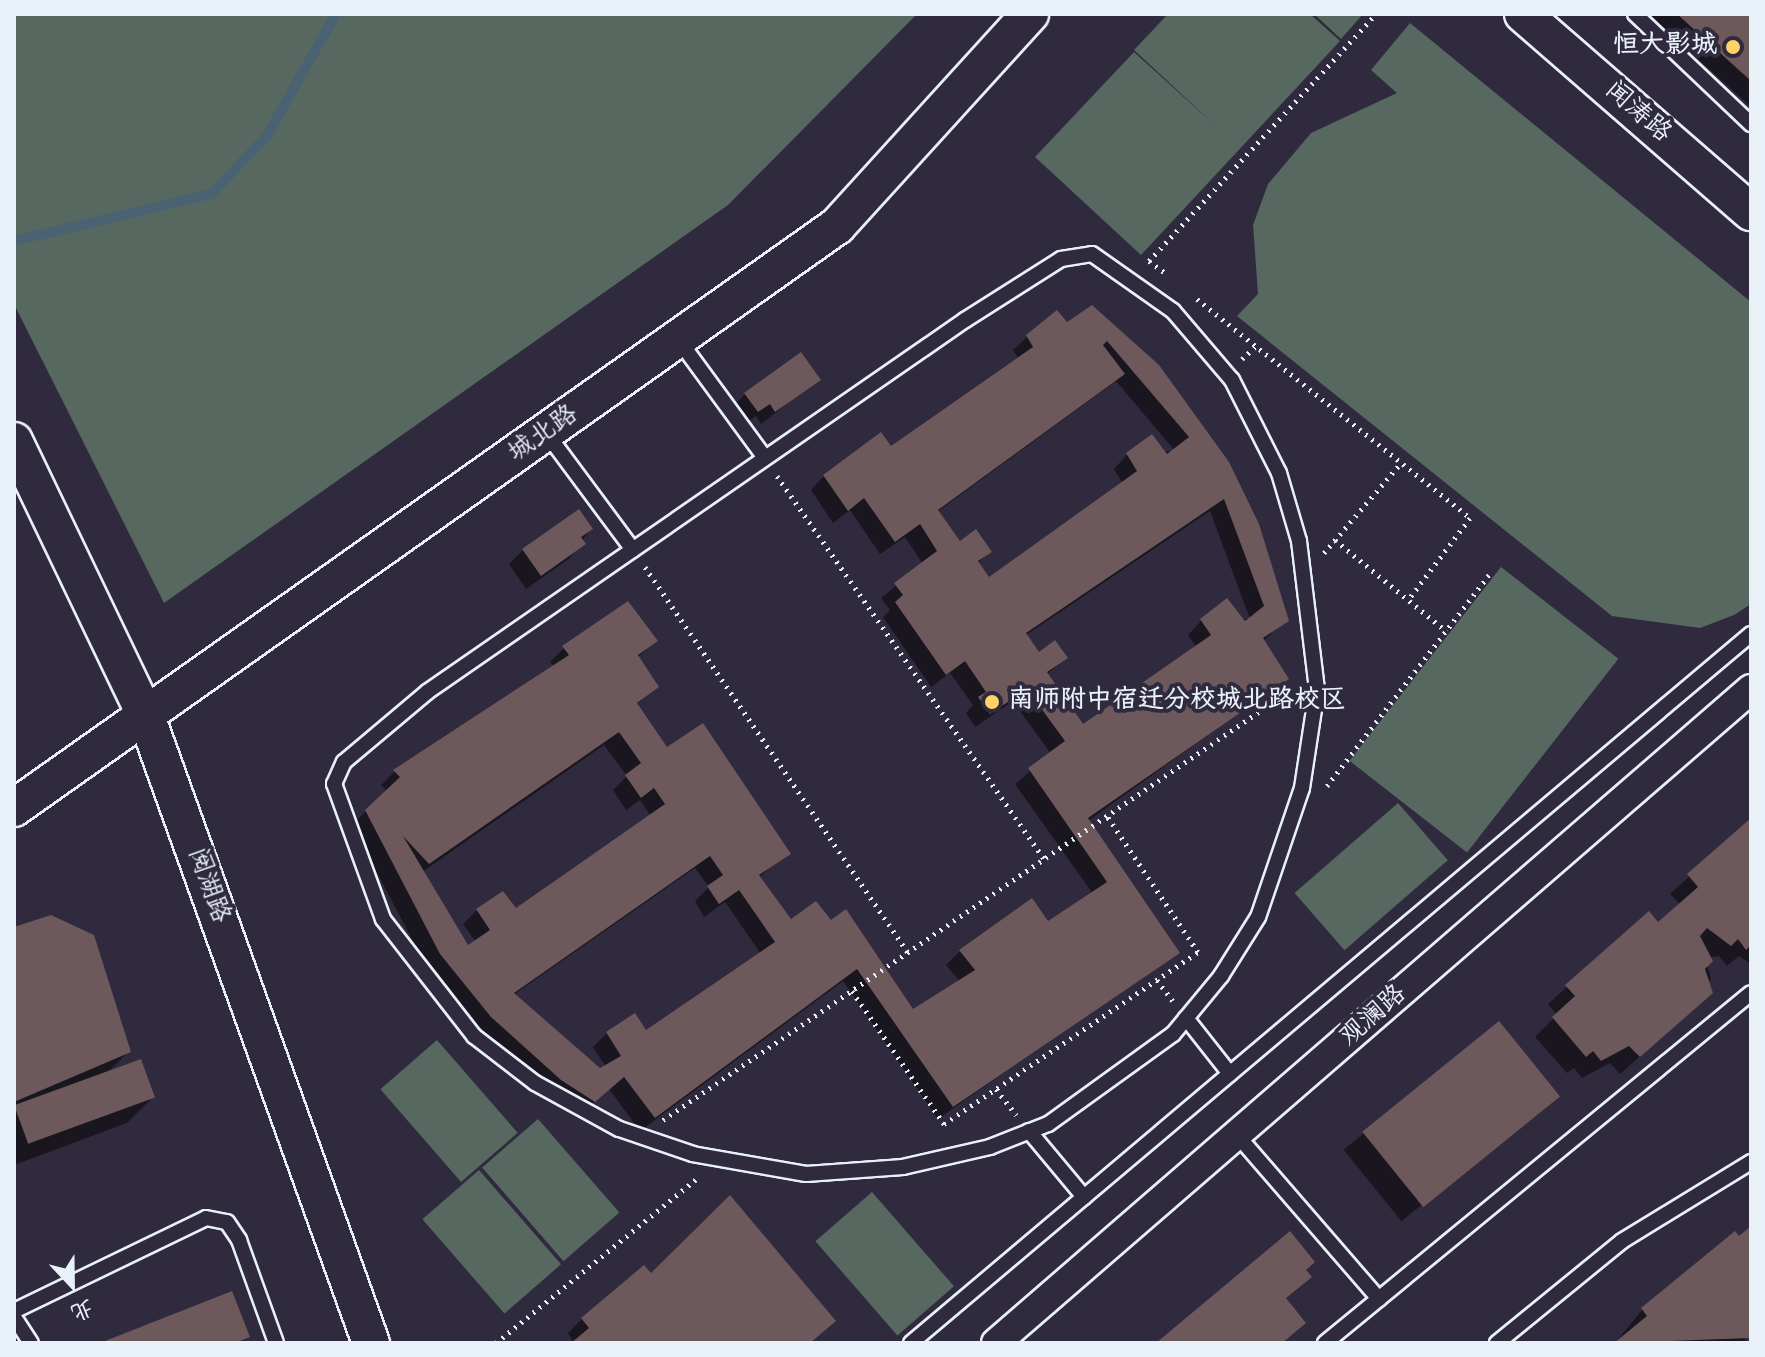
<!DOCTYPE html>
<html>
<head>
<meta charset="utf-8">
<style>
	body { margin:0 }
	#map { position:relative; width:1765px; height:1357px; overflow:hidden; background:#2f2a3d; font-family:Dekko,"LXGW WenKai TC",sans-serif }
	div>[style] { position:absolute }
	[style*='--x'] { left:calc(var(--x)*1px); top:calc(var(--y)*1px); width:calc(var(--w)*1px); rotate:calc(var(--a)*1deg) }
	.green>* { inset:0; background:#576860; transform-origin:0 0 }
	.shadow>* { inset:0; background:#0007; transform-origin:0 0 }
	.stream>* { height:10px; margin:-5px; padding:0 5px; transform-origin:5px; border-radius:5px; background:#4a6372 }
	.building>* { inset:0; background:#6d585b; transform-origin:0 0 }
	.path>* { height:5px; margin-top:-2.5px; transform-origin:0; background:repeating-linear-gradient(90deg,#e8f1f8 0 2px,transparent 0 8px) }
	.roads { filter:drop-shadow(2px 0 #e8f1f8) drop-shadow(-2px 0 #e8f1f8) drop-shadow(0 2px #e8f1f8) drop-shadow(0 -2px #e8f1f8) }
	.service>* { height:14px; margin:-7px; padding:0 7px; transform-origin:7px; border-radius:7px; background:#2f2a3d }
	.minor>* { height:28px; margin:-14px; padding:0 14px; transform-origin:14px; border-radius:14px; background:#2f2a3d }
	.tertiary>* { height:36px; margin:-18px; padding:0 18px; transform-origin:18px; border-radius:18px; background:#2f2a3d }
	.dots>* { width:22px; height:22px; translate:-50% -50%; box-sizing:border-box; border:4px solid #2f2a3d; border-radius:50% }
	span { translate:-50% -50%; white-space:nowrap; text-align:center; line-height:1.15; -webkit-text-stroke:8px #2f2a3d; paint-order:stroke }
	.poi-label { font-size:26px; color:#e8f1f8; font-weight:700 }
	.right { translate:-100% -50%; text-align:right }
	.left { translate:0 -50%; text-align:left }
	.street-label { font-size:26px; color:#e8f1f8 }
	.frame { position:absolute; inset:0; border:16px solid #e8f1f8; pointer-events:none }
	.north { position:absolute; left:32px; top:1245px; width:80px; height:80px; -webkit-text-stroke:6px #2f2a3d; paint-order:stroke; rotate:158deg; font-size:22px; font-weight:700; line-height:32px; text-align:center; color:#e8f1f8 }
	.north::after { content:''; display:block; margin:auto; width:28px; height:36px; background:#e8f1f8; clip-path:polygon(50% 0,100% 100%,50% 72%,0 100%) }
</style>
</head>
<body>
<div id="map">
	<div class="green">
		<div style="clip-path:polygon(14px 14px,917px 14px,728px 205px,164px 603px,14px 304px)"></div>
		<div style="clip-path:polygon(1168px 14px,1310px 14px,1340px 41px,1141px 255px,1035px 157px,1134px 52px,1218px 128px,1134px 50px)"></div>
		<div style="clip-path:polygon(1314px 14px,1363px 14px,1341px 39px)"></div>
		<div style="clip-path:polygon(1410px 23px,1751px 302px,1751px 604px,1734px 615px,1700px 628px,1612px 616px,1237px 316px,1258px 294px,1253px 225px,1268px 184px,1311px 133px,1397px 93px,1371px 70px)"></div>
		<div style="left:1501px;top:567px;width:149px;height:246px;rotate:38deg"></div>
		<div style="left:1398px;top:803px;width:76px;height:137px;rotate:49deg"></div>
		<div style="left:437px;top:1040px;width:123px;height:75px;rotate:49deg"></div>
		<div style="left:538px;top:1119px;width:124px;height:74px;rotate:49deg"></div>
		<div style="left:479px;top:1170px;width:125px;height:75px;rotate:49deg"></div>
		<div style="left:872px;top:1192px;width:125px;height:75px;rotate:49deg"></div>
	</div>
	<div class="shadow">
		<div style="clip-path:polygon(1648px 14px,1751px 14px,1751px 107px)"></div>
		<div style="clip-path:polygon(evenodd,1092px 308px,1158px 366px,1287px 620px,1263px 641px,1286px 679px,1088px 821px,1177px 952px,938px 1119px,843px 981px,640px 1131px,609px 1089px,580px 1114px,477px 1031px,427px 968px,352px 825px,387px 791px,381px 785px,394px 772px,555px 667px,550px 662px,564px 648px,656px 641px,637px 658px,657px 687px,636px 705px,666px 750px,788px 853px,758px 878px,791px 922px,816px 904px,912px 1011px,960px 982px,946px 965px,960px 951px,1048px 923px,1093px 894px,1015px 784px,1051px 754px,1013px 701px,975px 727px,966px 713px,973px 705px,950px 673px,931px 687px,883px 617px,890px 610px,881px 598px,923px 564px,905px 537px,880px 554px,850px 510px,833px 523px,811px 490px,824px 476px,890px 448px,1019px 360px,1013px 350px,1027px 337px,1067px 325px,1092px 308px,1116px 381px,1175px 451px,1127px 455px,1114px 469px,1123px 484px,989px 580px,977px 564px,989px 552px,959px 544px,937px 512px,1116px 381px,1092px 308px,1210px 511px,1250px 619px,1201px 621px,1188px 635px,1197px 648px,1082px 727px,1046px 675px,1066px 658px,1039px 655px,1026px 635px,1210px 511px,1092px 308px,604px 745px,627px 776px,613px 790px,626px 810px,640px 800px,651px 816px,516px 911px,477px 910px,463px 924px,476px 942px,467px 948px,422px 872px,604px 745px,1092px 308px,695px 868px,709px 887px,695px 901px,704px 917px,725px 902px,761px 954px,646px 1033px,607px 1033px,593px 1047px,606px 1067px,599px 1071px,513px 995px,695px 868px)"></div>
		<div style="clip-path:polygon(818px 380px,761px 424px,756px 416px,743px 425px,732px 408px,745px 394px)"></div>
		<div style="clip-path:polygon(591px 528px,570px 558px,526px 589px,509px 564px,523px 550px)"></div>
		<div style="clip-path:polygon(1751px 820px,1751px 964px,1739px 956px,1727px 966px,1719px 956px,1705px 958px,1711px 978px,1692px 1011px,1620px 1074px,1610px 1063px,1582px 1078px,1574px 1068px,1567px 1073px,1535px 1037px,1557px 1015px,1548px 1004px,1648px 914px,1658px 924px,1681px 905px,1670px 894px)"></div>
		<div style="clip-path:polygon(14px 929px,129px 1051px,106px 1074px,153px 1097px,127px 1123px,14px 1165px)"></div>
		<div style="left:1499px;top:1024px;width:92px;height:200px;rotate:51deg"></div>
		<div style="clip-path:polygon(1751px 1229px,1745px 1343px,1615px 1343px,1642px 1310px,1734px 1234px,1739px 1239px)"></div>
		<div style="clip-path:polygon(651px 1276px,810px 1343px,574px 1343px,568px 1333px,582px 1319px)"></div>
	</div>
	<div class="stream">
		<div style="--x:14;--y:241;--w:203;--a:-13.4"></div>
		<div style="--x:211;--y:194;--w:79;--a:-46"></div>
		<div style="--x:266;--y:137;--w:142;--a:-60.4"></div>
	</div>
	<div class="building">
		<div style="clip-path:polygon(1677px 14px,1751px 14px,1751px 81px)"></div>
		<div style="clip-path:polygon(evenodd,1092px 305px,1159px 365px,1229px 462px,1259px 524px,1289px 621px,1263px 638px,1289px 679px,1088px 818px,1180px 953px,953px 1107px,857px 969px,655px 1118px,624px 1077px,595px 1102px,561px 1080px,491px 1017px,440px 954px,365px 810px,400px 777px,393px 770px,569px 655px,562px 646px,628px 601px,658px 641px,638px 655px,659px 687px,637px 703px,667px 747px,703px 723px,791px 854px,759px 875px,791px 919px,816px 901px,831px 920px,846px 909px,913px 1009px,975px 970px,959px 950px,1032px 898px,1048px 921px,1107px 882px,1028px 768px,1065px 741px,1027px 689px,990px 714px,978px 697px,986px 692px,965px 661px,946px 675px,895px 602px,903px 595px,894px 583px,937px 551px,920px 524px,895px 542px,864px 498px,848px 511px,823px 475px,881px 432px,891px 446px,1033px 347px,1026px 335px,1057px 310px,1067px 322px,1092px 305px,1107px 341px,1189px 437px,1167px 454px,1152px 434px,1126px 453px,1137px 471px,989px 577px,978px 561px,992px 552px,976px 529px,960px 541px,938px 510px,1125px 374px,1103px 345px,1107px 341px,1092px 305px,1224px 499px,1264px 606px,1245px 621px,1227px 598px,1200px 619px,1211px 635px,1083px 724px,1047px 672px,1068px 658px,1055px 640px,1039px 652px,1026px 633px,1224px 499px,1092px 305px,619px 732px,641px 763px,625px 775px,641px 798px,654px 788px,665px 804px,516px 908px,503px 891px,476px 909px,490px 930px,468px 945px,403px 836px,429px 864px,619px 732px,1092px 305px,710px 856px,723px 875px,707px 886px,719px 904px,739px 890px,775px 942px,646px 1030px,635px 1013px,606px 1032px,621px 1056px,600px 1068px,514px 993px,710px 856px)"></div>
		<div style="clip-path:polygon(801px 352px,821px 380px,775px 412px,770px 404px,758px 412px,744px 393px)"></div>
		<div style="clip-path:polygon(579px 509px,593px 529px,581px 537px,586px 544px,541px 576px,522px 549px)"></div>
		<div style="clip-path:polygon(1751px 818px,1751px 945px,1746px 950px,1738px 939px,1731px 946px,1707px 928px,1700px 936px,1713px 961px,1705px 969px,1713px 993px,1640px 1057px,1629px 1046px,1601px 1061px,1593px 1051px,1586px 1057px,1552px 1017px,1575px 996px,1565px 985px,1649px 911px,1658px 922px,1698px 887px,1687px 874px)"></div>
		<div style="clip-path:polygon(51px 915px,94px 935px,131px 1052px,14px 1102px,14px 927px)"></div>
		<div style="left:1499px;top:1021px;width:97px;height:176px;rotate:51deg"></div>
		<div style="left:141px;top:1059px;width:41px;height:135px;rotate:70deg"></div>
		<div style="clip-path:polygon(730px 1195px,836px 1321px,810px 1343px,571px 1343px,589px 1328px,581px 1318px,644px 1265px,651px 1273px)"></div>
		<div style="clip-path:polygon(1751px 1226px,1751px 1338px,1614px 1343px,1647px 1316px,1641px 1308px,1735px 1231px,1739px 1236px)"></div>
		<div style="clip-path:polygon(1290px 1231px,1315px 1262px,1306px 1270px,1312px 1277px,1286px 1298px,1306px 1323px,1282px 1343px,1156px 1343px)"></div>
		<div style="clip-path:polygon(232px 1291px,250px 1337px,234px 1343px,100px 1343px)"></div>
	</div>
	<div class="path">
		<div style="--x:1149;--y:261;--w:19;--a:36"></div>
		<div style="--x:1149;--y:261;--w:335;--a:-47.4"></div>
		<div style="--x:1197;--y:299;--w:350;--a:38.7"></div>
		<div style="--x:1470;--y:518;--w:103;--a:127.1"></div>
		<div style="--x:1242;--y:359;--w:19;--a:-43"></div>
		<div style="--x:777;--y:476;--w:467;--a:55.1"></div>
		<div style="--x:1335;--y:540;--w:144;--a:39.3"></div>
		<div style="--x:1324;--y:553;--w:118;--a:-49.5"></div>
		<div style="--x:645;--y:567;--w:467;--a:55.7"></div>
		<div style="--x:1327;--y:786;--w:271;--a:-52.5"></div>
		<div style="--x:1157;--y:980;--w:26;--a:53"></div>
		<div style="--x:852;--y:991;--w:162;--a:55.3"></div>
		<div style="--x:944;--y:1124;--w:307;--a:-34.1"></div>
		<div style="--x:1198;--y:952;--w:164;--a:-123.8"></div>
		<div style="--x:996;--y:1089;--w:33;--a:52"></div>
		<div style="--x:663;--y:1120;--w:766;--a:-34.42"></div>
		<div style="--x:496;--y:1343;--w:262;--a:-39.3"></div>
	</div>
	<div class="roads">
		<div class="service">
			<div style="--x:1635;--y:14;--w:160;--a:43.5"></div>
			<div style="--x:1092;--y:254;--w:99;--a:35.1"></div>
			<div style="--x:1173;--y:311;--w:91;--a:49.5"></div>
			<div style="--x:1232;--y:380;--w:104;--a:63.2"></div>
			<div style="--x:1279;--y:473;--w:71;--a:73.6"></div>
			<div style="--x:1299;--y:541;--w:150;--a:83.1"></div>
			<div style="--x:1317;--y:690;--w:99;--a:98.7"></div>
			<div style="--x:1302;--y:788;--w:136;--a:108.8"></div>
			<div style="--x:1258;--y:917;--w:70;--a:122.1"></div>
			<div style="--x:1221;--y:976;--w:75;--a:129.6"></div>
			<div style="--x:1173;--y:1034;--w:154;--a:144.2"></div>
			<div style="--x:1048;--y:1124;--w:62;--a:158.4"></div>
			<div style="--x:990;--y:1147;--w:89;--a:167.1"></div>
			<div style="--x:903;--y:1167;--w:97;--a:175.9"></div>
			<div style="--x:806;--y:1174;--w:115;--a:-170"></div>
			<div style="--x:693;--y:1154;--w:78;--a:-161.3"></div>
			<div style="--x:619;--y:1129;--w:96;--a:-151.3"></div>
			<div style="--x:535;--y:1083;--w:77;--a:-142.4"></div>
			<div style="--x:474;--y:1036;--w:148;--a:-127.9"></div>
			<div style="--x:383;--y:919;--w:144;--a:-109.9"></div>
			<div style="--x:334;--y:784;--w:24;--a:-66"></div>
			<div style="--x:344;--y:762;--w:109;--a:-40.1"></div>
			<div style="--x:427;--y:692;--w:654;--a:-34.66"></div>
			<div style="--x:965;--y:320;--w:114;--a:-32.4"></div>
			<div style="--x:1061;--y:259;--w:31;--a:-9"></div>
			<div style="--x:678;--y:339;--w:147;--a:53.8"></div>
			<div style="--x:547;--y:434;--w:144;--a:53.4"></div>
			<div style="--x:1186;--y:1018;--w:71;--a:51.8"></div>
			<div style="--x:1029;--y:1131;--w:86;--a:50.2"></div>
			<div style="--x:1237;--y:1135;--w:217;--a:49.1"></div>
			<div style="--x:14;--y:1311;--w:213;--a:-25.8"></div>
			<div style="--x:206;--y:1218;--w:21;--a:11"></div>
			<div style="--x:227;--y:1222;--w:22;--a:56"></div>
			<div style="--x:239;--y:1240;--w:109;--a:70.2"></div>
			<div style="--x:14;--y:1317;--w:31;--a:57"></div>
			<div style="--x:911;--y:1343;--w:1099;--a:-40.17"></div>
			<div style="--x:1325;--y:1343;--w:551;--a:-39.41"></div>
			<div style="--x:1497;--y:1343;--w:161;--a:-39.2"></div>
			<div style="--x:1622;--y:1241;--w:151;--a:-31.5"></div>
		</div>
		<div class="minor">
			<div style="--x:996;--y:1343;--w:999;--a:-40.9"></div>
		</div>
		<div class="tertiary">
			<div style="--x:1523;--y:14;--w:302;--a:41"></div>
			<div style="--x:14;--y:441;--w:305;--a:64.4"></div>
			<div style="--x:146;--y:716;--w:666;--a:70.26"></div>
			<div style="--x:14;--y:808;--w:1008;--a:-35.27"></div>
			<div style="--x:837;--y:226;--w:287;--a:-47.7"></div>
		</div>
	</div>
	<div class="dots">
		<div style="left:1733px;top:47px;background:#ffd166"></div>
		<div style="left:992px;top:702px;background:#ffd166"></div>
	</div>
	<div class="poi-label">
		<span class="right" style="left:1717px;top:47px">恒大影城</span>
		<span class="left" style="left:1008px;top:702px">南师附中宿迁分校城北路校区</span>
	</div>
	<div class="street-label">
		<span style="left:1637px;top:113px;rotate:41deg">闻涛路</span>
		<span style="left:544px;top:435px;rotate:-35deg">城北路</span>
		<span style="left:207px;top:886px;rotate:70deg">阅湖路</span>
		<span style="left:1374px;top:1017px;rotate:-41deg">观澜路</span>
	</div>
	<div class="frame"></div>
	<div class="north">北</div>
</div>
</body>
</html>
